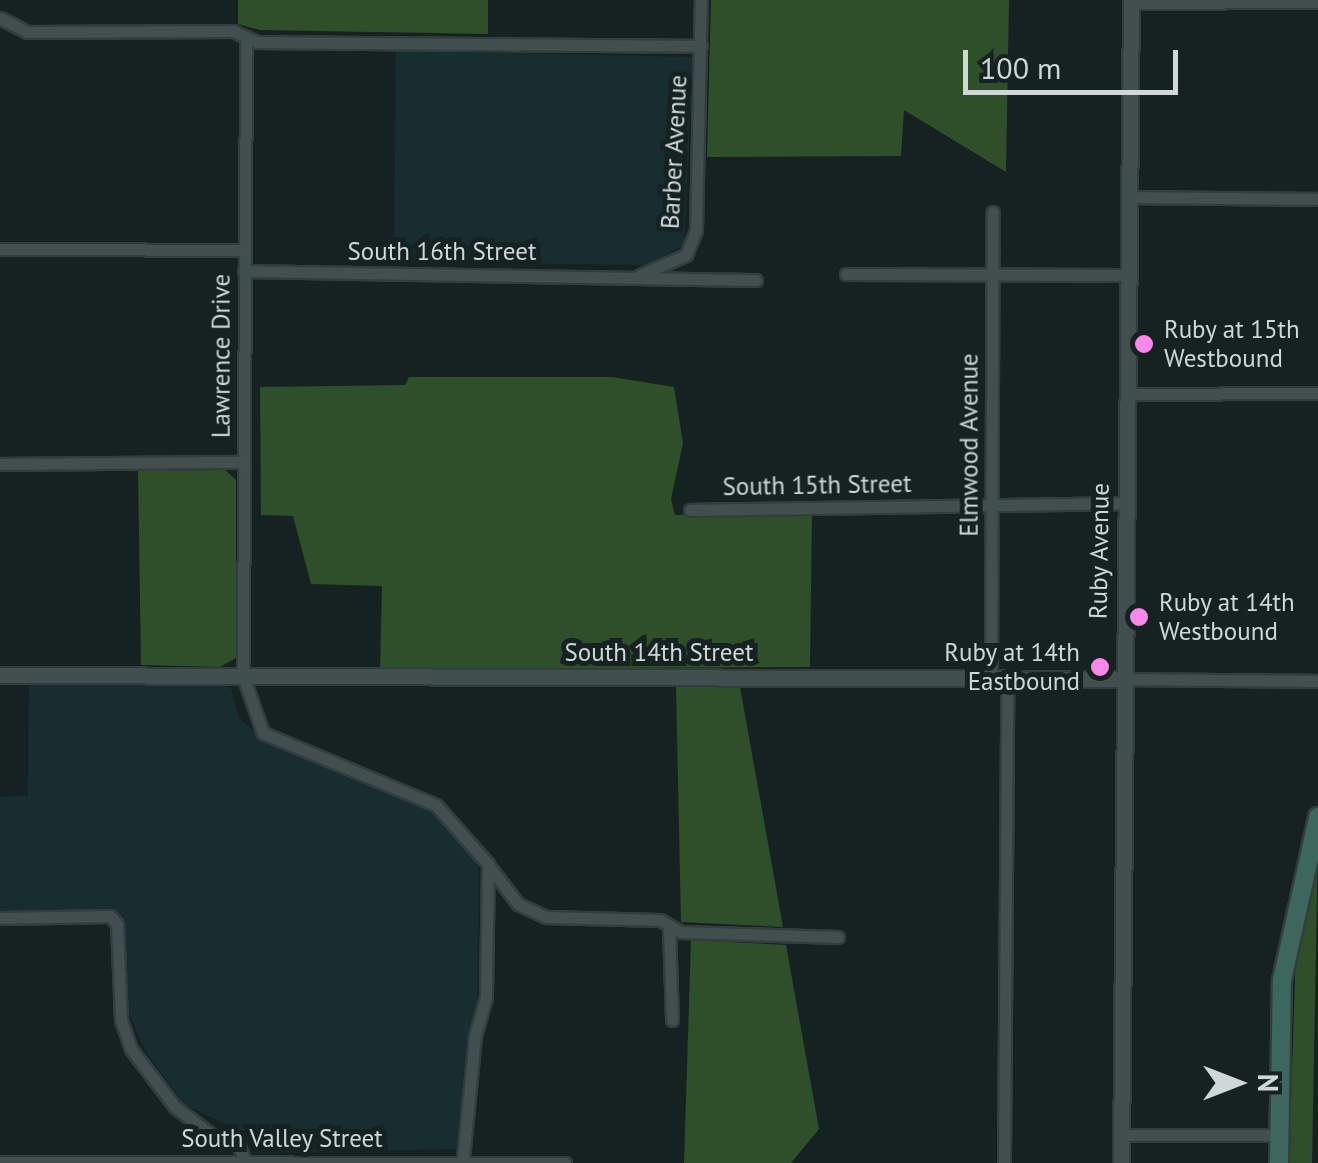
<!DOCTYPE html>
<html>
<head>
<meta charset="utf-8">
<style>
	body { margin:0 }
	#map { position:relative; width:1318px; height:1163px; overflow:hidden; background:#162222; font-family:"PT Sans",sans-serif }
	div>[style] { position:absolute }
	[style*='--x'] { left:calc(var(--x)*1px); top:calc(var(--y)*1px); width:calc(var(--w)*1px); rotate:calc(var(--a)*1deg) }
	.built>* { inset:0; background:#182d2d }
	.green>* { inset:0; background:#2f4e2a }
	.roads { filter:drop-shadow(2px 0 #333d3d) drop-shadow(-2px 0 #333d3d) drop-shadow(0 2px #333d3d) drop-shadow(0 -2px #333d3d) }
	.minor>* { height:11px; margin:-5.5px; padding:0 5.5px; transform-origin:5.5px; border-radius:5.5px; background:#414f4f }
	.tertiary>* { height:15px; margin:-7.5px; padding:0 7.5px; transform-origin:7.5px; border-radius:7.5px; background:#414f4f }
	.secondary>* { height:18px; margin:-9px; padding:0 9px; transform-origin:9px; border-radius:9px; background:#3d665c }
	.dots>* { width:28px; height:28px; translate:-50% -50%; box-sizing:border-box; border:5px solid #162222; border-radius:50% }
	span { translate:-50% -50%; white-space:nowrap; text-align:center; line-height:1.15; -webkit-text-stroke:10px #162222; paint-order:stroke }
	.street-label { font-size:25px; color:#cfd7d7 }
	.poi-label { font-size:25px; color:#cfd7d7 }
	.left { translate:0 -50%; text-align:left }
	.right { translate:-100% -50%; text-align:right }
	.north { position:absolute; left:1188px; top:1033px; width:100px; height:100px; -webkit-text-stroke:8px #162222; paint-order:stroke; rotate:90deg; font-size:28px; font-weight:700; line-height:40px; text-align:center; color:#cfd7d7 }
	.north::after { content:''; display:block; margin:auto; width:35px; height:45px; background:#cfd7d7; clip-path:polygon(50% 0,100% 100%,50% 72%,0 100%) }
	.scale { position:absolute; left:963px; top:50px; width:215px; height:45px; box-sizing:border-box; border:5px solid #cfd7d7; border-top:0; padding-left:12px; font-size:30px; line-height:35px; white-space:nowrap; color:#cfd7d7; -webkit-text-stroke:8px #162222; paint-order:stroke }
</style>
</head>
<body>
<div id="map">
	<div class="built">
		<div style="clip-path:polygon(396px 50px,693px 57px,684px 245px,649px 265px,394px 262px)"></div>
		<div style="clip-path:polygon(29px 684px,224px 685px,231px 688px,239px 718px,266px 742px,433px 808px,474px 853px,479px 872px,477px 1005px,464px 1069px,460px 1149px,254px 1153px,245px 1134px,184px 1104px,146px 1052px,127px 1009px,118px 914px,0 912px,0 797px,28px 796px)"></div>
	</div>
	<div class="green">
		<div style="clip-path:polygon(238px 0,488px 0,488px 34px,260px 30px,238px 24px)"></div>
		<div style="clip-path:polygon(711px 0,1009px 0,1006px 172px,904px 110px,901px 156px,707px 157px)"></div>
		<div style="clip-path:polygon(409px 377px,612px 377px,674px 387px,683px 443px,671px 499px,675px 515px,812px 512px,810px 667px,380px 669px,382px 586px,311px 584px,293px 516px,261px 515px,260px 387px,405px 385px)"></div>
		<div style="clip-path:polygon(225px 470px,236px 480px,236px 658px,220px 667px,141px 665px,138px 471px)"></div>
		<div style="clip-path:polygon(676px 687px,740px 687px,783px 927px,681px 922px)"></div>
		<div style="clip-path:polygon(1318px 838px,1312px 1163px,1289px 1163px,1296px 949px)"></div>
		<div style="clip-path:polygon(691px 940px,786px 945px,819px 1129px,791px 1163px,684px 1163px)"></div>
	</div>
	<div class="roads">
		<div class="minor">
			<div style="--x:1131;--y:3;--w:187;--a:-0.3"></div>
			<div style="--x:0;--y:18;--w:30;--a:27"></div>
			<div style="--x:27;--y:32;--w:206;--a:-0.3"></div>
			<div style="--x:233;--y:31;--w:26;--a:25"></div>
			<div style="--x:257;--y:42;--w:444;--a:0.5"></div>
			<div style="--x:246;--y:37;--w:639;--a:90.27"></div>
			<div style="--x:243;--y:676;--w:60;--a:70.7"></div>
			<div style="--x:263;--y:733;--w:187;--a:22.6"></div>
			<div style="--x:436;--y:805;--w:79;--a:48.6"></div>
			<div style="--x:488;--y:864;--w:133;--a:90.9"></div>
			<div style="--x:486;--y:997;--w:41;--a:105.8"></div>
			<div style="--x:475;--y:1036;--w:124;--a:95.6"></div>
			<div style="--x:1127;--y:197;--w:191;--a:0.6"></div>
			<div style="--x:0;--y:249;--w:243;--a:0.2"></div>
			<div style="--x:244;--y:271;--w:512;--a:1.01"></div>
			<div style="--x:846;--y:274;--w:280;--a:0.2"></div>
			<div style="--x:640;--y:275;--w:50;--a:-23.5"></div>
			<div style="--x:686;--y:255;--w:27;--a:-68"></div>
			<div style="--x:696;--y:230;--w:230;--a:-88.8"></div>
			<div style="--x:1127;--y:394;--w:191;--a:-0.3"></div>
			<div style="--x:0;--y:464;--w:244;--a:-0.5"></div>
			<div style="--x:690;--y:510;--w:435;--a:-0.9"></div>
			<div style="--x:991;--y:678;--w:466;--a:-89.8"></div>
			<div style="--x:1122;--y:679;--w:196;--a:0.6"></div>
			<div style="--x:489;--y:866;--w:48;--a:52.7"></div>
			<div style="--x:518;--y:904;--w:31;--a:25"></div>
			<div style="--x:546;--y:917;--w:114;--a:1.5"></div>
			<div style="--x:660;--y:920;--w:24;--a:30"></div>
			<div style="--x:681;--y:932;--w:157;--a:1.8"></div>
			<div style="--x:0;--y:918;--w:110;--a:-1"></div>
			<div style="--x:110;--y:916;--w:11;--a:49"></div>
			<div style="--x:117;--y:924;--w:96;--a:87.6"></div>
			<div style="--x:121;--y:1020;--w:31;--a:71"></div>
			<div style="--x:131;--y:1049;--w:73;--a:52.8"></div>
			<div style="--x:175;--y:1107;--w:51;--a:37.1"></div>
			<div style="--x:216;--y:1138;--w:21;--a:11"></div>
			<div style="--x:237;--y:1142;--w:23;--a:67"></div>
			<div style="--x:669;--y:929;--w:91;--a:88.1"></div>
			<div style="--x:1122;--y:1135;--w:156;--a:0"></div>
			<div style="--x:0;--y:1162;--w:565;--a:0.1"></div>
			<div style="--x:1004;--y:1163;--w:485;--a:-89.6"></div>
		</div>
		<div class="tertiary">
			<div style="--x:0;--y:675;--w:1122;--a:0.2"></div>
			<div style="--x:1121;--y:1163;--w:1163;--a:-89.51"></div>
		</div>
		<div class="secondary">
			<div style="--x:1279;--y:1163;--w:183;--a:-89.1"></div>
			<div style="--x:1282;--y:980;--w:167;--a:-77.5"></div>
		</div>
	</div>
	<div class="dots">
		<div style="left:1144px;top:344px;background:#fb87e6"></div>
		<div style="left:1139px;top:617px;background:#fb87e6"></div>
		<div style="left:1100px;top:667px;background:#fb87e6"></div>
	</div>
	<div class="street-label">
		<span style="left:674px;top:152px;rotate:-87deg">Barber Avenue</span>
		<span style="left:442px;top:251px">South 16th Street</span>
		<span style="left:221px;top:356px;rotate:-90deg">Lawrence Drive</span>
		<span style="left:969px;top:445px;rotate:-90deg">Elmwood Avenue</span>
		<span style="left:817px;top:485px;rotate:-1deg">South 15th Street</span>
		<span style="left:1099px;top:551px;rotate:-89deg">Ruby Avenue</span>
		<span style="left:659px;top:652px">South 14th Street</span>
		<span style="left:282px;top:1138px">South Valley Street</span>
	</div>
	<div class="poi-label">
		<span class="left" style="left:1164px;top:344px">Ruby at 15th<br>Westbound</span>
		<span class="left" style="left:1159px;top:617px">Ruby at 14th<br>Westbound</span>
		<span class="right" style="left:1080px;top:667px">Ruby at 14th<br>Eastbound</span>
	</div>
	<div class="north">N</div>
	<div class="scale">100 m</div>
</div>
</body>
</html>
